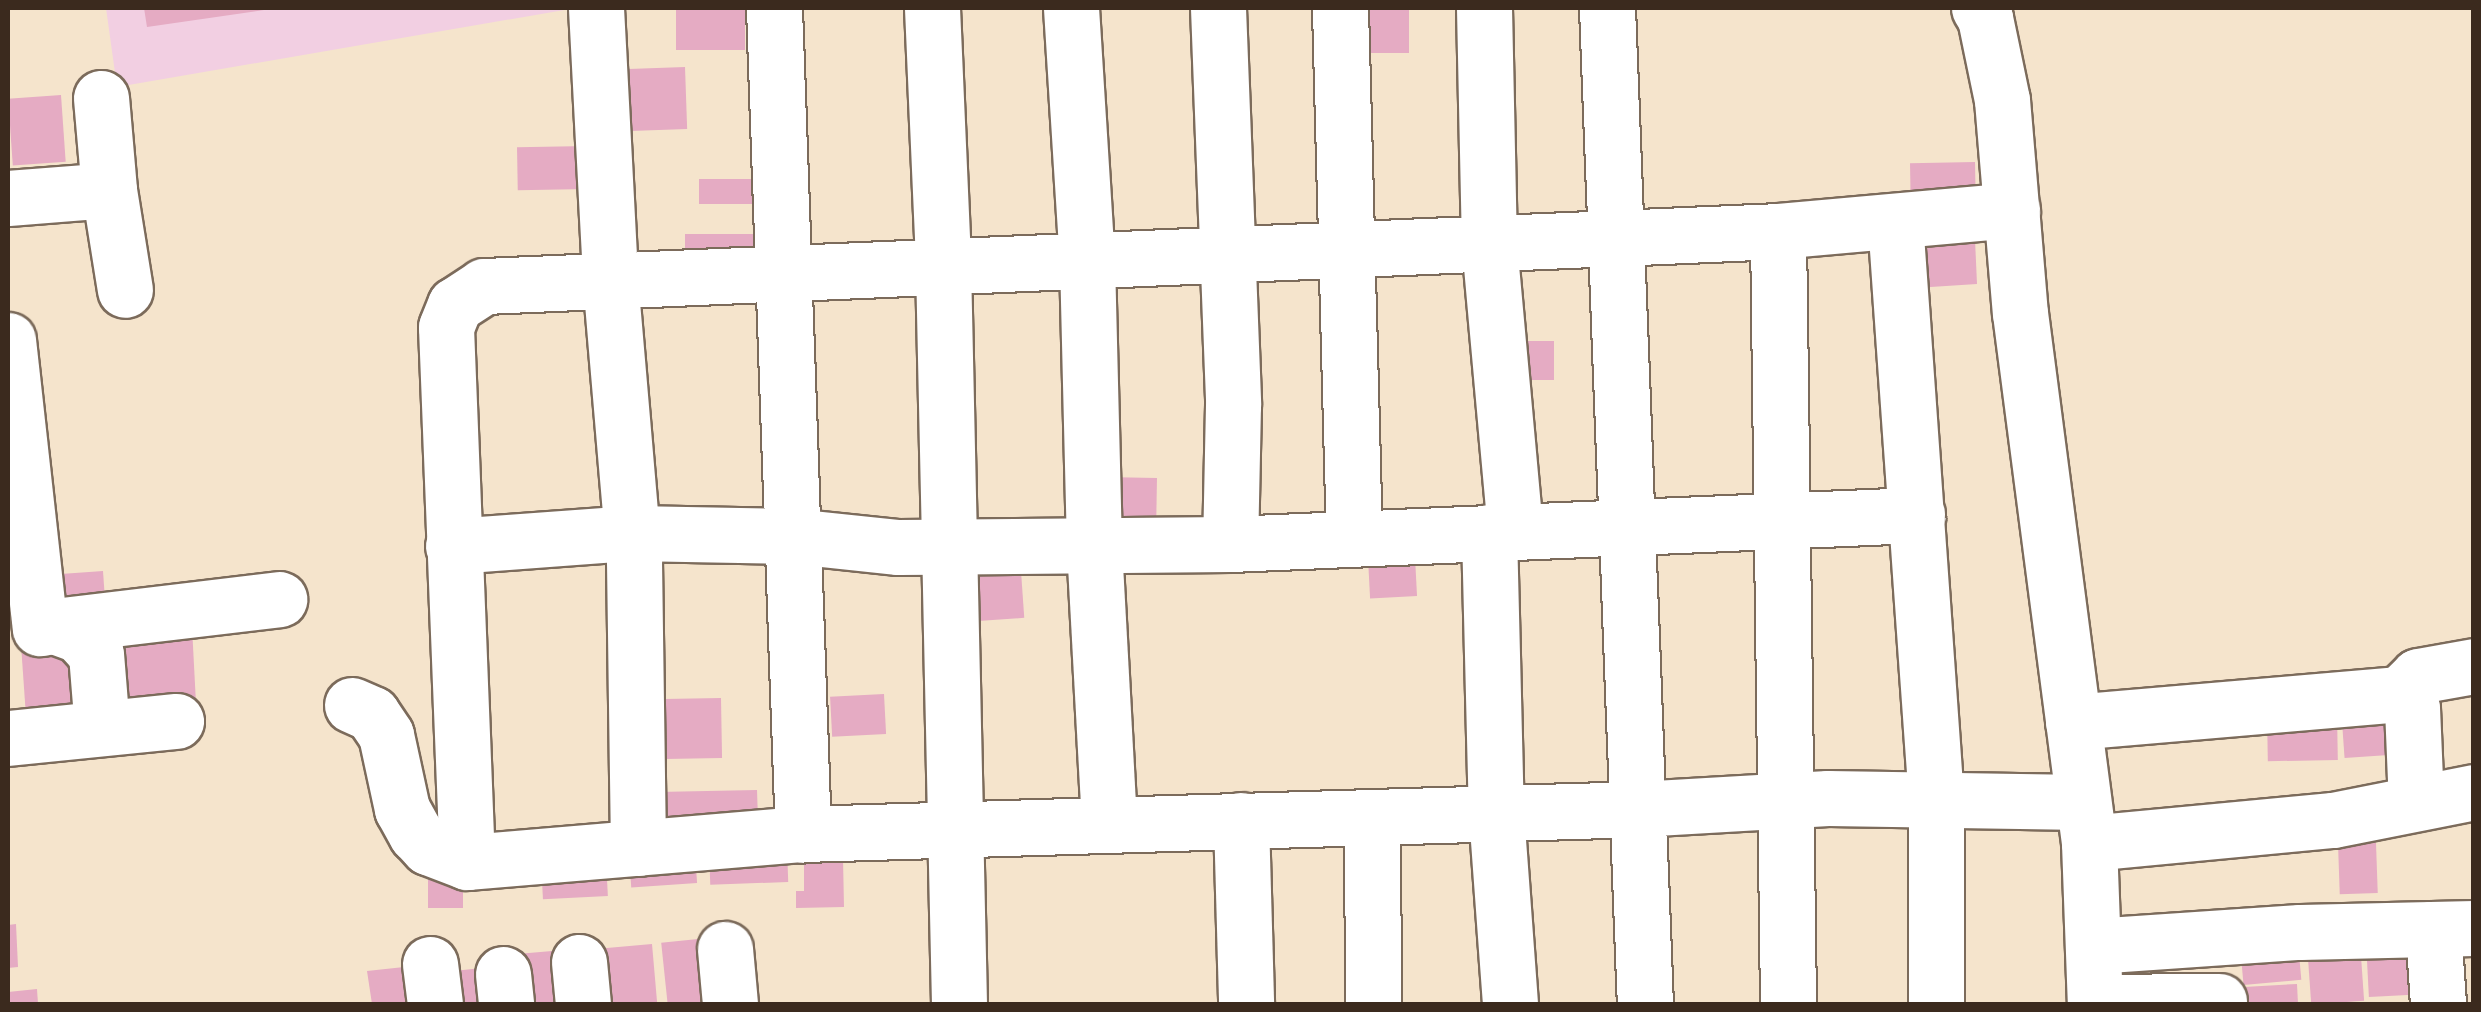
<!DOCTYPE html>
<html>
<head>
<meta charset="utf-8">
<style>
	body { margin:0 }
	#map { position:relative; width:2481px; height:1012px; overflow:hidden; background:#f5e4cc; font-family:Mali,sans-serif }
	div>[style] { position:absolute }
	[style*='--x'] { left:calc(var(--x)*1px); top:calc(var(--y)*1px); width:calc(var(--w)*1px); rotate:calc(var(--a)*1deg) }
	.built>* { inset:0; background:#f2cfe2 }
	.building>* { inset:0; background:#e5abc3; transform-origin:0 0 }
	.roads { filter:drop-shadow(2px 0 #7c6b5b) drop-shadow(-2px 0 #7c6b5b) drop-shadow(0 2px #7c6b5b) drop-shadow(0 -2px #7c6b5b) }
	.minor>* { height:55px; margin:-27.5px; padding:0 27.5px; transform-origin:27.5px; border-radius:27.5px; background:#fff }
	span { translate:-50% -50%; white-space:nowrap; text-align:center; line-height:1.15; -webkit-text-stroke:8px #f7f3e8; paint-order:stroke }
	.frame { position:absolute; inset:0; border:10px solid #3b2a1e; pointer-events:none }
</style>
</head>
<body>
<div id="map">
	<div class="built">
		<div style="clip-path:polygon(106px 8px,576px 8px,117px 87px)"></div>
	</div>
	<div class="building">
		<div style="clip-path:polygon(144px 8px,264px 8px,264px 10px,147px 27px)"></div>
		<div style="left:676px;top:8px;width:69px;height:42px"></div>
		<div style="left:1349px;top:8px;width:60px;height:45px"></div>
		<div style="left:685px;top:67px;width:62px;height:71px;rotate:88deg"></div>
		<div style="left:61px;top:95px;width:67px;height:53px;rotate:86deg"></div>
		<div style="left:588px;top:146px;width:43px;height:71px;rotate:89deg"></div>
		<div style="left:1975px;top:162px;width:44px;height:65px;rotate:89deg"></div>
		<div style="left:770px;top:179px;width:25px;height:71px;rotate:90deg"></div>
		<div style="clip-path:polygon(1974px 217px,1977px 284px,1915px 288px,1921px 220px)"></div>
		<div style="left:753px;top:234px;width:22px;height:68px;rotate:90deg"></div>
		<div style="left:1554px;top:341px;width:39px;height:53px;rotate:90deg"></div>
		<div style="left:1104px;top:477px;width:53px;height:54px;rotate:1deg"></div>
		<div style="left:1020px;top:557px;width:61px;height:57px;rotate:86deg"></div>
		<div style="left:1415px;top:557px;width:39px;height:47px;rotate:87deg"></div>
		<div style="left:103px;top:571px;width:30px;height:60px;rotate:86deg"></div>
		<div style="left:192px;top:627px;width:85px;height:81px;rotate:87deg"></div>
		<div style="left:69px;top:643px;width:70px;height:48px;rotate:86deg"></div>
		<div style="left:884px;top:694px;width:40px;height:54px;rotate:87deg"></div>
		<div style="left:721px;top:698px;width:60px;height:71px;rotate:89deg"></div>
		<div style="left:2400px;top:705px;width:49px;height:59px;rotate:86deg"></div>
		<div style="left:2337px;top:713px;width:47px;height:70px;rotate:89deg"></div>
		<div style="clip-path:polygon(757px 790px,758px 820px,654px 838px,657px 792px)"></div>
		<div style="left:2376px;top:843px;width:50px;height:38px;rotate:88deg"></div>
		<div style="left:787px;top:847px;width:35px;height:78px;rotate:88deg"></div>
		<div style="left:695px;top:853px;width:30px;height:66px;rotate:86deg"></div>
		<div style="clip-path:polygon(804px 858px,843px 858px,844px 907px,796px 908px,796px 891px,804px 891px)"></div>
		<div style="left:606px;top:860px;width:36px;height:65px;rotate:87deg"></div>
		<div style="left:428px;top:863px;width:35px;height:45px"></div>
		<div style="clip-path:polygon(16px 924px,18px 967px,8px 968px,8px 925px)"></div>
		<div style="left:698px;top:939px;width:65px;height:37px;rotate:84deg"></div>
		<div style="left:2424px;top:940px;width:54px;height:58px;rotate:87deg"></div>
		<div style="left:2298px;top:942px;width:38px;height:58px;rotate:85deg"></div>
		<div style="left:2360px;top:942px;width:59px;height:53px;rotate:86deg"></div>
		<div style="left:652px;top:944px;width:60px;height:51px;rotate:85deg"></div>
		<div style="left:552px;top:951px;width:53px;height:32px;rotate:85deg"></div>
		<div style="clip-path:polygon(404px 967px,409px 1004px,372px 1004px,367px 971px)"></div>
		<div style="left:492px;top:967px;width:37px;height:34px;rotate:84deg"></div>
		<div style="clip-path:polygon(2297px 984px,2298px 1004px,2245px 1004px,2244px 987px)"></div>
		<div style="clip-path:polygon(37px 989px,38px 1004px,8px 1004px,8px 992px)"></div>
	</div>
	<div class="roads">
		<div class="minor">
			<div style="--x:596;--y:8;--w:271;--a:87"></div>
			<div style="--x:610;--y:279;--w:283;--a:85.1"></div>
			<div style="--x:634;--y:561;--w:287;--a:89.2"></div>
			<div style="--x:774;--y:8;--w:827;--a:87.99"></div>
			<div style="--x:803;--y:834;--w:835;--a:-1.71"></div>
			<div style="--x:1638;--y:809;--w:190;--a:-3.3"></div>
			<div style="--x:1828;--y:798;--w:255;--a:0.9"></div>
			<div style="--x:932;--y:8;--w:257;--a:87.5"></div>
			<div style="--x:943;--y:265;--w:739;--a:88.76"></div>
			<div style="--x:1071;--y:8;--w:253;--a:86.4"></div>
			<div style="--x:1087;--y:260;--w:286;--a:88.6"></div>
			<div style="--x:1094;--y:546;--w:279;--a:86.9"></div>
			<div style="--x:1218;--y:8;--w:397;--a:87.8"></div>
			<div style="--x:1233;--y:405;--w:139;--a:91.2"></div>
			<div style="--x:1340;--y:8;--w:530;--a:88.49"></div>
			<div style="--x:1484;--y:8;--w:236;--a:88.8"></div>
			<div style="--x:1489;--y:244;--w:288;--a:84.8"></div>
			<div style="--x:1607;--y:8;--w:997;--a:87.82"></div>
			<div style="--x:1979;--y:8;--w:12;--a:59"></div>
			<div style="--x:1985;--y:18;--w:84;--a:78.3"></div>
			<div style="--x:2002;--y:100;--w:214;--a:85.2"></div>
			<div style="--x:2020;--y:313;--w:534;--a:82.58"></div>
			<div style="--x:2089;--y:843;--w:161;--a:87.9"></div>
			<div style="--x:101;--y:98;--w:92;--a:85"></div>
			<div style="--x:8;--y:198;--w:101;--a:-4.5"></div>
			<div style="--x:109;--y:190;--w:101;--a:80.9"></div>
			<div style="--x:1895;--y:221;--w:580;--a:85.95"></div>
			<div style="--x:1936;--y:800;--w:204;--a:90"></div>
			<div style="--x:1778;--y:231;--w:773;--a:89.26"></div>
			<div style="--x:8;--y:340;--w:290;--a:83.7"></div>
			<div style="--x:1489;--y:532;--w:281;--a:88.6"></div>
			<div style="--x:1496;--y:813;--w:192;--a:85.8"></div>
			<div style="--x:453;--y:546;--w:179;--a:-4.2"></div>
			<div style="--x:632;--y:533;--w:161;--a:1.1"></div>
			<div style="--x:793;--y:536;--w:106;--a:6"></div>
			<div style="--x:898;--y:547;--w:332;--a:-0.5"></div>
			<div style="--x:1230;--y:544;--w:688;--a:-2.42"></div>
			<div style="--x:54;--y:626;--w:227;--a:-6.8"></div>
			<div style="--x:40;--y:628;--w:14;--a:-8"></div>
			<div style="--x:54;--y:626;--w:27;--a:20"></div>
			<div style="--x:79;--y:635;--w:25;--a:48"></div>
			<div style="--x:96;--y:654;--w:74;--a:85.4"></div>
			<div style="--x:2400;--y:694;--w:18;--a:49"></div>
			<div style="--x:2412;--y:708;--w:94;--a:87.6"></div>
			<div style="--x:352;--y:705;--w:22;--a:24"></div>
			<div style="--x:372;--y:714;--w:25;--a:56"></div>
			<div style="--x:386;--y:735;--w:76;--a:77.8"></div>
			<div style="--x:402;--y:809;--w:29;--a:61"></div>
			<div style="--x:416;--y:834;--w:18;--a:47"></div>
			<div style="--x:428;--y:847;--w:42;--a:21"></div>
			<div style="--x:467;--y:862;--w:337;--a:-4.8"></div>
			<div style="--x:2073;--y:722;--w:328;--a:-4.9"></div>
			<div style="--x:2400;--y:694;--w:25;--a:-45"></div>
			<div style="--x:2418;--y:676;--w:57;--a:-10.1"></div>
			<div style="--x:8;--y:738;--w:169;--a:-5.8"></div>
			<div style="--x:1372;--y:817;--w:187;--a:89.7"></div>
			<div style="--x:1241;--y:820;--w:184;--a:88.4"></div>
			<div style="--x:2089;--y:843;--w:245;--a:-5.4"></div>
			<div style="--x:2333;--y:820;--w:144;--a:-11.2"></div>
			<div style="--x:467;--y:862;--w:535;--a:-92.25"></div>
			<div style="--x:446;--y:327;--w:24;--a:-68"></div>
			<div style="--x:455;--y:305;--w:35;--a:-33"></div>
			<div style="--x:484;--y:286;--w:1295;--a:-2.43"></div>
			<div style="--x:1778;--y:231;--w:235;--a:-5.1"></div>
			<div style="--x:2433;--y:929;--w:75;--a:86.2"></div>
			<div style="--x:2093;--y:946;--w:207;--a:-3.9"></div>
			<div style="--x:2300;--y:932;--w:174;--a:-1.3"></div>
			<div style="--x:725;--y:949;--w:55;--a:84.8"></div>
			<div style="--x:579;--y:962;--w:42;--a:84.6"></div>
			<div style="--x:430;--y:964;--w:40;--a:82.9"></div>
			<div style="--x:503;--y:974;--w:30;--a:84"></div>
			<div style="--x:2095;--y:1002;--w:124;--a:-0.5"></div>
		</div>
	</div>
	<div class="frame"></div>
</div>
</body>
</html>
